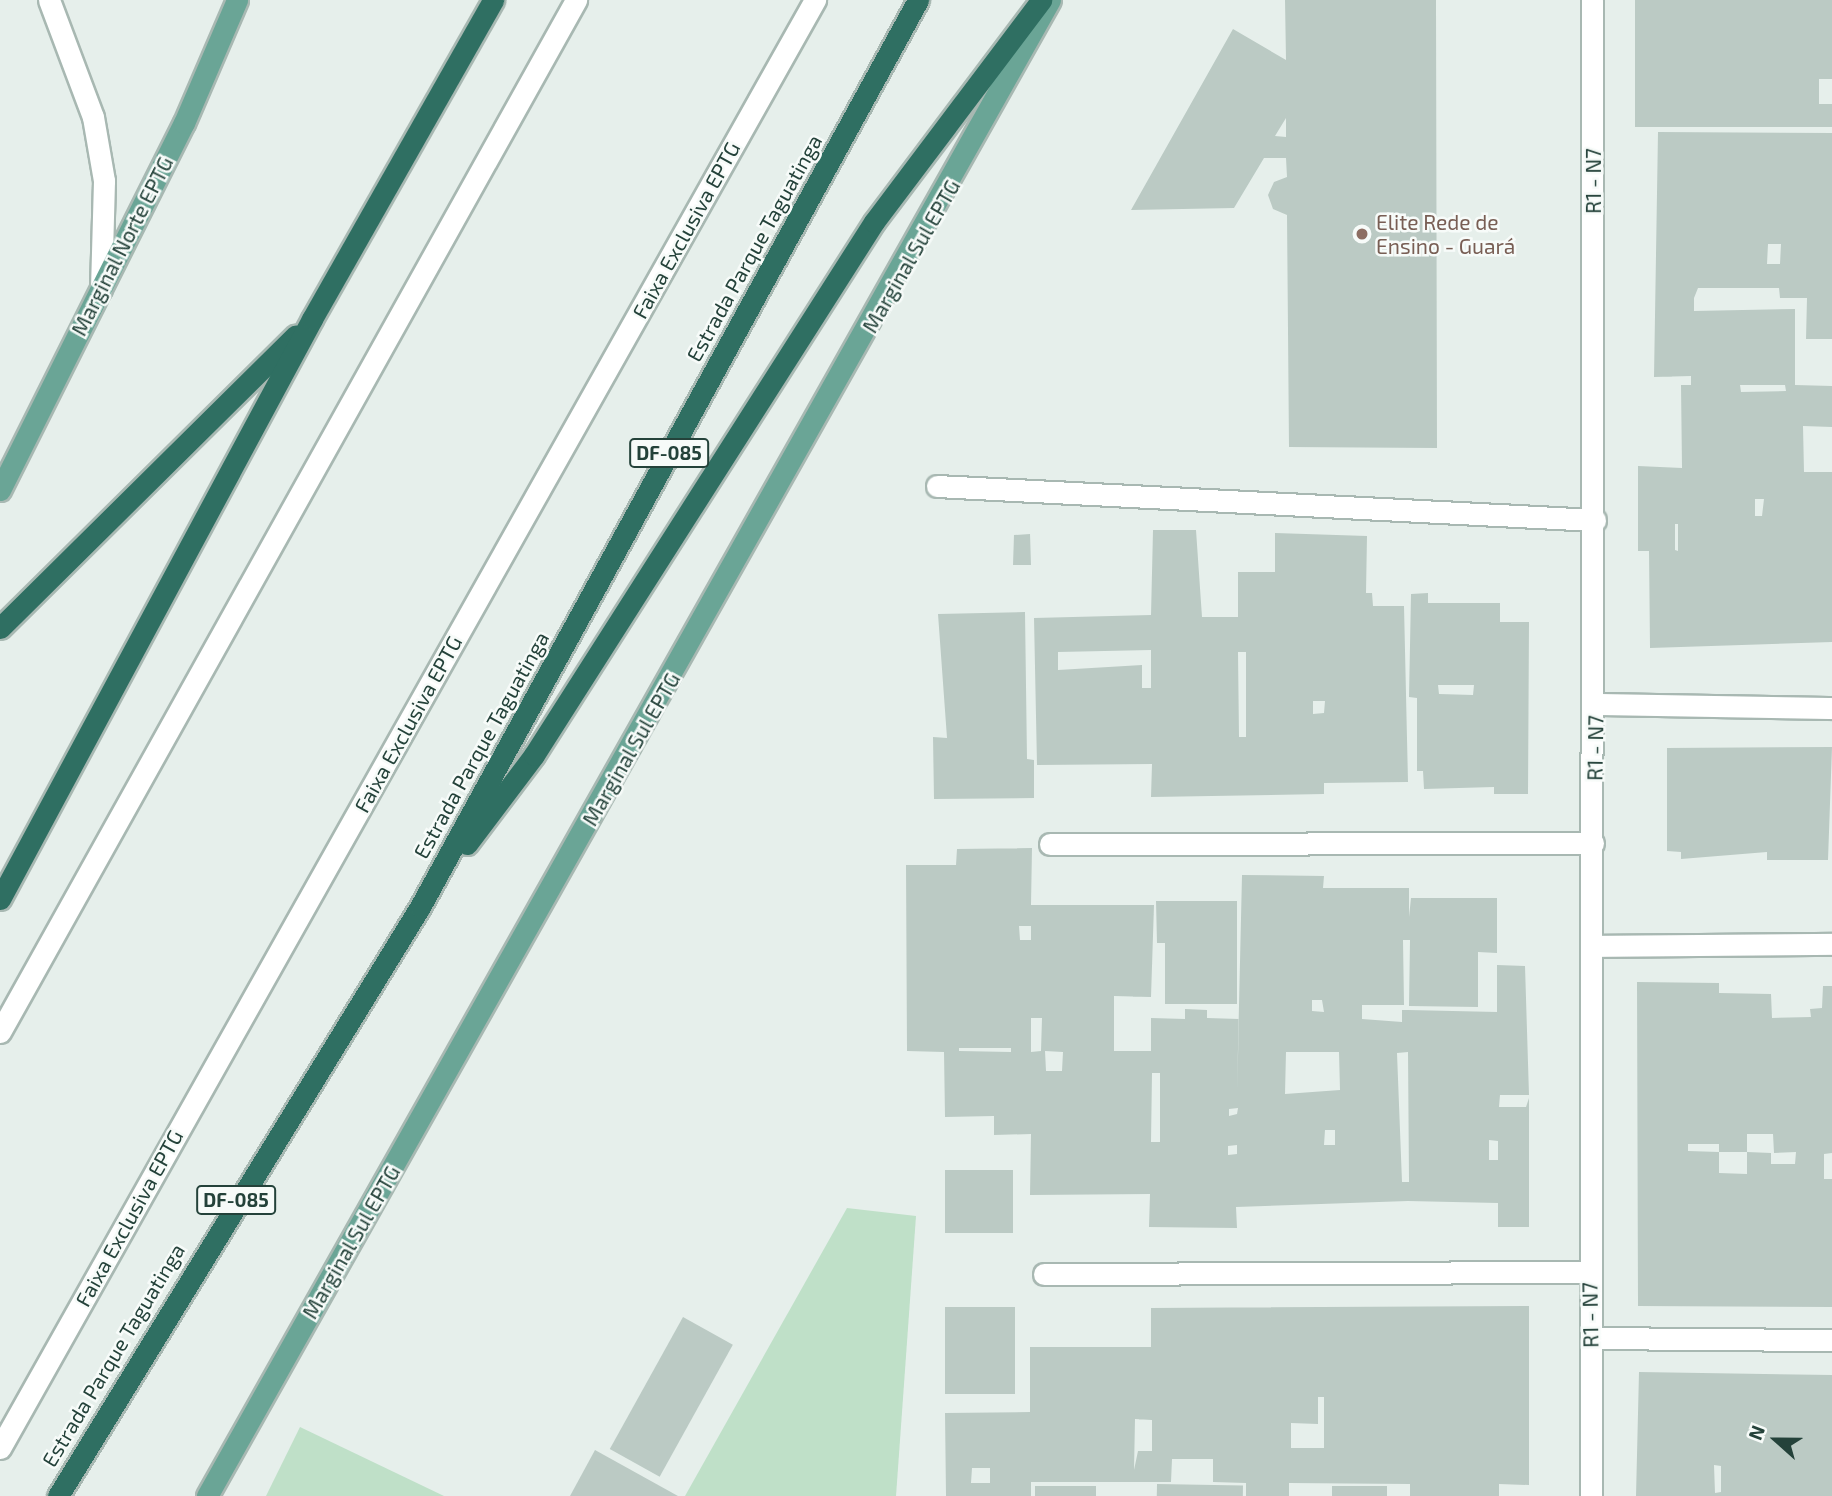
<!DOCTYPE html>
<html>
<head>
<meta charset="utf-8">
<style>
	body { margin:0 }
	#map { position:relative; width:1832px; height:1496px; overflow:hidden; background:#e6efeb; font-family:"Exo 2",sans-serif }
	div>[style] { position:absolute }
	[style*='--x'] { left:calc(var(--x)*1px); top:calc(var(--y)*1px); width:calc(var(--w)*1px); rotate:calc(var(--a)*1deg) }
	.green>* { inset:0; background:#bfe0c8 }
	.building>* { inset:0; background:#bbcac4; transform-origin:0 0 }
	.roads { filter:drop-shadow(2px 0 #a8b8b2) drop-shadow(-2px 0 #a8b8b2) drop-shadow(0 2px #a8b8b2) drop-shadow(0 -2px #a8b8b2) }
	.lane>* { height:21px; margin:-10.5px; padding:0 10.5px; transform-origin:10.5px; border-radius:10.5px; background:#fff }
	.street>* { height:21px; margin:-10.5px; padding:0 10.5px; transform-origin:10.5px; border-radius:10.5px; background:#fff }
	.primary>* { height:21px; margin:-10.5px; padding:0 10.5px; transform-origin:10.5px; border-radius:10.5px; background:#6aa596 }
	.highway>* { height:21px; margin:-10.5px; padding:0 10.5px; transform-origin:10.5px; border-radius:10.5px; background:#2f6f62 }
	.dots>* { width:19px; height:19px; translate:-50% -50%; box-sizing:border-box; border:4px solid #f7fbf9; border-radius:50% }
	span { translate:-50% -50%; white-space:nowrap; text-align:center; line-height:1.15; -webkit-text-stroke:5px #f7fbf9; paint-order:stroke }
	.shield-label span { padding:2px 5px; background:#f7fbf9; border:2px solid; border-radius:5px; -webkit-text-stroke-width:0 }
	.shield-label { font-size:19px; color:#24423a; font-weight:700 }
	.street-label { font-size:21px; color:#24423a }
	.education-label { font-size:21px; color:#785e54 }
	.left { translate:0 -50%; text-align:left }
	.north { position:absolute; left:1741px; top:1405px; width:70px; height:70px; -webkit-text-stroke:5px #f7fbf9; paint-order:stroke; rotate:291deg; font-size:19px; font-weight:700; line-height:28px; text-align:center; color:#24423a }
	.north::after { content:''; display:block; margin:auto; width:24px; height:32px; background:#24423a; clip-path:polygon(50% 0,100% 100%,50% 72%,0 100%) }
</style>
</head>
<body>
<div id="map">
	<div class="green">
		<div style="clip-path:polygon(847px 1208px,916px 1216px,896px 1496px,685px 1496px)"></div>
		<div style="clip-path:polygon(300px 1427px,444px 1496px,266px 1496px)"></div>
	</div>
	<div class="building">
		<div style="clip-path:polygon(evenodd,1285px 0,1436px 0,1437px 448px,1289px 447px,1287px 215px,1273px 209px,1268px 195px,1274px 182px,1287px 177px,1286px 158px,1264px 158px,1234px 208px,1131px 210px,1233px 29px,1286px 60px,1285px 0,1286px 118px,1286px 137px,1275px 136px,1286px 118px)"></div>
		<div style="clip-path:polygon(1635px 0,1832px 0,1832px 79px,1819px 79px,1819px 104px,1832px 104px,1832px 127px,1635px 127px)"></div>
		<div style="clip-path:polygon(evenodd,1658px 132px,1832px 133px,1832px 339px,1806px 339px,1807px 298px,1780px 298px,1779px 288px,1698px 288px,1694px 298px,1694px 311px,1795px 309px,1795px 385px,1832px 386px,1832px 427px,1803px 426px,1804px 472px,1832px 472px,1832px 642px,1650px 648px,1649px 551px,1638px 551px,1638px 466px,1682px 468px,1681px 385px,1691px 385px,1691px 376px,1654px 377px,1658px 132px,1768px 244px,1781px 244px,1780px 264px,1767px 264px,1768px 244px,1658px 132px,1740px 385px,1785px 385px,1786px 391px,1741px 392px,1740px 385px,1658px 132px,1755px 499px,1764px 499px,1762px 516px,1755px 516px,1755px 499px,1658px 132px,1675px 524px,1678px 524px,1678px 551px,1675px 550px,1675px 524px)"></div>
		<div style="clip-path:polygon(evenodd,1153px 530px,1196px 530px,1202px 617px,1238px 617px,1238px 572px,1275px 572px,1275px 533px,1367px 536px,1366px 593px,1372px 593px,1373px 606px,1404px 606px,1408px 782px,1324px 783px,1324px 794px,1151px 797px,1152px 764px,1037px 765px,1034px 618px,1151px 615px,1153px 530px,1151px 650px,1151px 688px,1142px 688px,1142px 665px,1058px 670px,1058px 652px,1151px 650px,1153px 530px,1238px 652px,1246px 652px,1246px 737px,1239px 737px,1238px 652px,1153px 530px,1313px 701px,1325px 701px,1324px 713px,1313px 714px,1313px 701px)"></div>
		<div style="clip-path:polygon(1030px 534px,1031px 565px,1013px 565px,1014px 535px)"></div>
		<div style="clip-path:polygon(evenodd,1428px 593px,1428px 603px,1500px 603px,1500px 622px,1529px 622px,1528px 794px,1494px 794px,1494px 787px,1424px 789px,1423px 771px,1417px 771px,1417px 698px,1409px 697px,1411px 594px,1428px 593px,1438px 685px,1474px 685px,1473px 695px,1439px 694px,1438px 685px)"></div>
		<div style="clip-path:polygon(1025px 612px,1027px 759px,1034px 760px,1034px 798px,934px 799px,933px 737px,947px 738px,938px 614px)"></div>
		<div style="clip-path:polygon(1832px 747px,1828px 860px,1767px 860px,1767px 852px,1681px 859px,1681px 852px,1667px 851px,1667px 748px)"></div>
		<div style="clip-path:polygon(evenodd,1032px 848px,1031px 905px,1154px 905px,1151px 997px,1114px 996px,1114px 1051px,1151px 1051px,1151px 1018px,1185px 1019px,1185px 1009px,1207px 1010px,1207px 1018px,1239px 1019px,1237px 1092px,1242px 875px,1324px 876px,1323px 888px,1409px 888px,1409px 917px,1411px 898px,1497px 898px,1497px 953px,1478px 952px,1478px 1007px,1409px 1006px,1410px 940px,1403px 940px,1404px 1005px,1362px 1005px,1362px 1019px,1402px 1022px,1402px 1010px,1408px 1010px,1497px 1012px,1497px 965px,1525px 966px,1529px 1095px,1500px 1095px,1499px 1107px,1526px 1107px,1529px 1098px,1529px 1227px,1498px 1227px,1498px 1203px,1408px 1201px,1236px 1207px,1237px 1228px,1149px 1227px,1150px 1194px,1030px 1195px,1031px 1134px,994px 1135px,994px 1116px,945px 1117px,944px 1052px,907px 1051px,906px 865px,956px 865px,957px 849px,1032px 848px,1019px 926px,1031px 926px,1031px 940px,1020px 940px,1019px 926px,1032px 848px,1312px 1000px,1322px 1000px,1324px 1012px,1312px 1011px,1312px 1000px,1032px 848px,1031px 1018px,1042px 1018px,1041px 1051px,1031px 1052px,1031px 1018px,1032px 848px,959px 1048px,1011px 1048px,1011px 1052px,959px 1051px,959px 1048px,1032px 848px,1045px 1051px,1063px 1052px,1062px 1071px,1046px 1071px,1045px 1051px,1032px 848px,1286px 1052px,1339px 1052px,1340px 1090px,1285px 1094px,1286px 1052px,1032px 848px,1408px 1052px,1409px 1182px,1402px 1182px,1397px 1053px,1408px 1052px,1032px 848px,1152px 1073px,1160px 1073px,1160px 1142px,1151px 1142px,1152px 1073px,1032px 848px,1238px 1108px,1237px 1114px,1229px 1116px,1229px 1109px,1238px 1108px,1032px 848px,1325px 1130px,1335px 1130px,1335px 1145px,1324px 1145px,1325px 1130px,1032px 848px,1489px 1140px,1498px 1141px,1498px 1160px,1489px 1160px,1489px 1140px,1032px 848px,1237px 1145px,1237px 1154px,1228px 1155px,1228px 1146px,1237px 1145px)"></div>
		<div style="clip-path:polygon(1156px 901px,1237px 901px,1237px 1004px,1165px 1004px,1165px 943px,1157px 943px)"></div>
		<div style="clip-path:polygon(evenodd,1637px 982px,1719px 983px,1719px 993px,1771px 994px,1772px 1018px,1811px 1017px,1810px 1009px,1822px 1008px,1823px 986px,1832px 986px,1832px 1153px,1824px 1154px,1824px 1179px,1832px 1179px,1832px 1307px,1638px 1306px,1637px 982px,1747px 1134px,1773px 1134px,1774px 1153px,1796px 1152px,1795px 1164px,1771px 1164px,1771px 1153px,1747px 1152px,1747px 1174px,1719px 1173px,1719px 1152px,1688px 1151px,1688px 1144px,1719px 1144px,1719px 1152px,1747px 1152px,1747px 1134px)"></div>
		<div style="left:945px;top:1170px;width:68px;height:63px"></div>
		<div style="clip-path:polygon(evenodd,1529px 1306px,1529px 1485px,1499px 1484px,1499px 1496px,1410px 1496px,1410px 1484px,1289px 1483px,1289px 1496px,1246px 1496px,1246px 1483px,1213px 1482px,1213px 1459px,1172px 1459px,1171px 1482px,1031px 1482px,1031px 1496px,946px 1496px,945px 1413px,1030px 1412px,1030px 1347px,1151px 1347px,1151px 1308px,1529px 1306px,1318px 1397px,1324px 1397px,1324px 1448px,1291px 1448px,1291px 1423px,1318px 1424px,1318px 1397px,1529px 1306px,1135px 1419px,1152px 1420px,1152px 1451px,1138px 1451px,1134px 1470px,1135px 1419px,1529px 1306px,972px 1468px,990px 1468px,990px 1483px,971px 1483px,972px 1468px)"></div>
		<div style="left:1015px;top:1307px;width:87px;height:70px;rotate:90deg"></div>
		<div style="left:683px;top:1317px;width:57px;height:151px;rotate:29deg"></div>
		<div style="clip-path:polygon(evenodd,1639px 1372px,1832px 1375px,1832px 1496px,1636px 1496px,1639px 1372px,1714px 1465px,1721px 1466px,1721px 1492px,1715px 1493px,1714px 1465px)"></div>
		<div style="clip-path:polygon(595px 1450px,678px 1496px,570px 1496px)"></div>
		<div style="left:1157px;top:1484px;width:86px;height:12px;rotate:1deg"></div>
		<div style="left:1096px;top:1486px;width:10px;height:61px;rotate:90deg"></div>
		<div style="left:1332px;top:1486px;width:55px;height:10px"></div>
	</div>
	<div class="roads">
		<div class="lane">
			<div style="--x:937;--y:486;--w:659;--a:2.96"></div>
			<div style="--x:0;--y:1032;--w:1182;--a:-60.83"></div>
			<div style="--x:0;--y:1448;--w:1662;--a:-60.63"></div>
		</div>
		<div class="street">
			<div style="--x:49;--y:0;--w:125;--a:69.4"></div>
			<div style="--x:93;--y:117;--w:65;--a:80.2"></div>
			<div style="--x:104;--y:181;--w:108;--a:91.6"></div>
			<div style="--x:1596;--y:704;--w:236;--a:1"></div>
			<div style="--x:1050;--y:844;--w:543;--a:-0.11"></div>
			<div style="--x:1594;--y:946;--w:238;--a:-0.5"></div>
			<div style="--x:1044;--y:1274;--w:546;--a:-0.21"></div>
			<div style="--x:1591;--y:1338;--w:241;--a:0.5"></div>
			<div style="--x:1591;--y:1496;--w:1496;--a:-89.96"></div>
		</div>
		<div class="primary">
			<div style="--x:0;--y:490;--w:411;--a:-63.4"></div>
			<div style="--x:184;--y:123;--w:134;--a:-66.7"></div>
			<div style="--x:207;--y:1496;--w:1717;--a:-60.6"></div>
		</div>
		<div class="highway">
			<div style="--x:0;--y:628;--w:416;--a:-44.7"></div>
			<div style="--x:467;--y:844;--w:111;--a:-53"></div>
			<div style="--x:534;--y:755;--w:632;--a:-57.47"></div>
			<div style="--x:874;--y:222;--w:278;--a:-53"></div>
			<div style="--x:0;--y:899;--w:659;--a:-61.72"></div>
			<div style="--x:312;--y:319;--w:367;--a:-60.4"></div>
			<div style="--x:58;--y:1496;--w:691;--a:-58.43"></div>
			<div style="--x:420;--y:907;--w:1035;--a:-61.23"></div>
		</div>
	</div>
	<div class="dots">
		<div style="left:1362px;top:234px;background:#8d6e63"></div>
	</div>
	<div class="shield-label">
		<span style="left:669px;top:453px">DF-085</span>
		<span style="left:236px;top:1200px">DF-085</span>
	</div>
	<div class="street-label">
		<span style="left:1593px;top:181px;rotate:-90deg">R1 - N7</span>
		<span style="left:686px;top:230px;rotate:-61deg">Faixa Exclusiva EPTG</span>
		<span style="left:122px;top:246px;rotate:-63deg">Marginal Norte EPTG</span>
		<span style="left:754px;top:248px;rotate:-61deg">Estrada Parque Taguatinga</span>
		<span style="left:911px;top:256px;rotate:-60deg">Marginal Sul EPTG</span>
		<span style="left:408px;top:724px;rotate:-61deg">Faixa Exclusiva EPTG</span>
		<span style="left:481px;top:745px;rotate:-61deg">Estrada Parque Taguatinga</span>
		<span style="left:1595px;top:748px;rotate:-89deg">R1 - N7</span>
		<span style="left:631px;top:749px;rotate:-60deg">Marginal Sul EPTG</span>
		<span style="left:129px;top:1218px;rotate:-61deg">Faixa Exclusiva EPTG</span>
		<span style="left:351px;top:1242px;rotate:-60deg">Marginal Sul EPTG</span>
		<span style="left:1590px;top:1315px;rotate:-91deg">R1 - N7</span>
		<span style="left:113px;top:1355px;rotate:-59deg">Estrada Parque Taguatinga</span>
	</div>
	<div class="education-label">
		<span class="left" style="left:1376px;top:234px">Elite Rede de<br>Ensino - Guará</span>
	</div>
	<div class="north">N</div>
</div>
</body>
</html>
